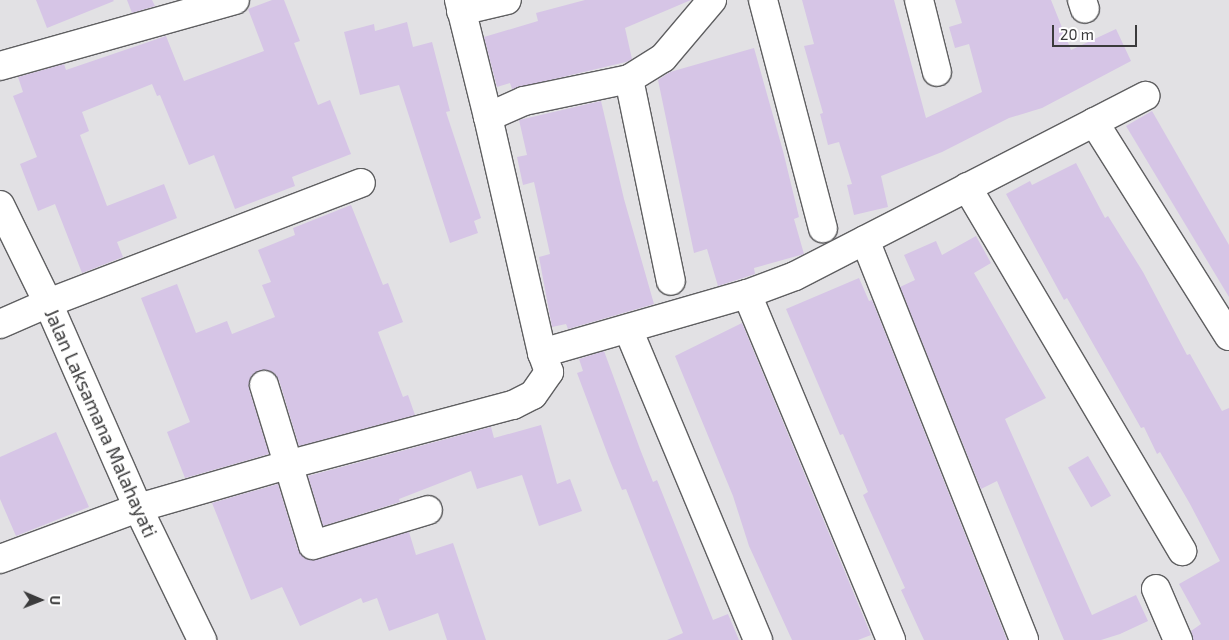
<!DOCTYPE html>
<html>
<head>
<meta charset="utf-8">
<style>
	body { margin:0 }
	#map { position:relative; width:1229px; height:640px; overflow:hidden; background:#e2e1e4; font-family:"Exo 2",sans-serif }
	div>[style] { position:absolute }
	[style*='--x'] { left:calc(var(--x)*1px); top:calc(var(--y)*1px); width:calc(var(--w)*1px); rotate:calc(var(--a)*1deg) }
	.building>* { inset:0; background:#d6c5e6; transform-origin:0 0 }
	.roads { filter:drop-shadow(1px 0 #5f5f61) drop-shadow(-1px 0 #5f5f61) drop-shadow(0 1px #5f5f61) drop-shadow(0 -1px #5f5f61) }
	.street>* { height:28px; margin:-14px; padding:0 14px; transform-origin:14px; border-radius:14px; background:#fff }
	.highway>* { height:28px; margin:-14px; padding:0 14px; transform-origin:14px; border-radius:14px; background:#fff }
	span { translate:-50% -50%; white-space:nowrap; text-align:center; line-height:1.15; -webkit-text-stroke:4px #fff; paint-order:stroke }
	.street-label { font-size:19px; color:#3b3b3c }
	.north { position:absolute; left:15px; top:575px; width:50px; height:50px; -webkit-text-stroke:4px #fff; paint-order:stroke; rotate:91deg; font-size:14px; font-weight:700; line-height:20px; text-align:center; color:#3b3b3c }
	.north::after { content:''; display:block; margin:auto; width:18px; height:22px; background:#3b3b3c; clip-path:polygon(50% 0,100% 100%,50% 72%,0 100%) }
	.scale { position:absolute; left:1052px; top:25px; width:85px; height:22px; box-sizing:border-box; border:2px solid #3b3b3c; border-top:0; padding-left:6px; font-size:15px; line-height:18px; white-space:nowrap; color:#3b3b3c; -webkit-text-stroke:4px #fff; paint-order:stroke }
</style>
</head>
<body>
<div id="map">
	<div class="building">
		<div style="clip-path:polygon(36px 0,113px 0,114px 1px,47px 28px)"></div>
		<div style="clip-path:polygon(127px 0,152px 0,155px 6px,132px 13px)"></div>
		<div style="clip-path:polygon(272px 0,284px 0,300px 41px,294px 43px,318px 105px,330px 100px,351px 154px,292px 177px,295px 186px,235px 209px,214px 155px,189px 165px,160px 95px,157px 96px,152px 84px,82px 112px,89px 131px,80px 135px,107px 206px,164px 184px,177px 218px,117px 242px,123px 257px,82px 273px,55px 204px,38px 211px,20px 164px,37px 157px,13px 96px,23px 92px,18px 77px,64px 64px,66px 70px,166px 36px,184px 81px,264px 51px,248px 9px)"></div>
		<div style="clip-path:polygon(585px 0,691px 0,625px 28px,632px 59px,626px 62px,512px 89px,510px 83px,497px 87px,484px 37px,538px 21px,536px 13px)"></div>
		<div style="clip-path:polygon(802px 0,894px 0,926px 118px,982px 92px,969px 44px,955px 48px,949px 27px,962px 23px,955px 0,1051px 0,1071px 50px,1116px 29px,1131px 61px,1042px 108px,1009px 118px,942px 152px,881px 176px,888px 207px,854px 215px,847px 185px,852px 184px,839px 142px,828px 145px,820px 114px,823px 113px,804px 46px,814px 44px)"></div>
		<div style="clip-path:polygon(407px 22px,413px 47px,432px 42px,450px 111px,446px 112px,481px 218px,474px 221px,478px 233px,450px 243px,399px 85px,360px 95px,344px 32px,374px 24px,375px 31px)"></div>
		<div style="clip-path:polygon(754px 48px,783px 151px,799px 217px,794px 219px,804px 254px,754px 268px,755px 274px,718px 286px,707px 249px,694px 253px,658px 80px,670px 72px)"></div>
		<div style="clip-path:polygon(601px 101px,624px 199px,654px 304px,568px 329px,566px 324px,552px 327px,539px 257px,550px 254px,534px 182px,523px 185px,517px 157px,527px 155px,519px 120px)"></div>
		<div style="clip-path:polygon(1152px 111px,1229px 245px,1229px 297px,1126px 126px)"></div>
		<div style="clip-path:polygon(1076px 163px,1105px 218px,1108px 216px,1143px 272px,1187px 355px,1190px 354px,1222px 411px,1229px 408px,1229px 640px,1193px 640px,1191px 631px,1201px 624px,1179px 584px,1220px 561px,1190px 504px,1160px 452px,1157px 454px,1144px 427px,1141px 428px,1067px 298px,1064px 300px,1006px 194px,1030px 181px,1032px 185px)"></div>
		<div style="clip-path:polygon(351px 205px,383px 285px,388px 283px,403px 322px,378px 332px,403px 397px,408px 395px,415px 415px,299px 446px,279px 380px,274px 373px,260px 370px,252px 375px,249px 389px,269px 454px,185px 478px,167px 432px,190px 422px,141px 298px,177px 284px,196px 333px,227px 321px,232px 334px,275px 317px,262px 285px,271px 282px,258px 250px,295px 235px,293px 228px)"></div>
		<div style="clip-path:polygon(976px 236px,991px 263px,974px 273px,1046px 398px,1005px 419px,1092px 615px,1136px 595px,1148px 621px,1120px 634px,1101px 640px,1064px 640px,997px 481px,981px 489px,900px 287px,915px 280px,904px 255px,936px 241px,942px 255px)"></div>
		<div style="clip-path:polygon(859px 278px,869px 301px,872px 300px,1007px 640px,924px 640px,901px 590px,905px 588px,863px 495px,868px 492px,843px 434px,840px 435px,786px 309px)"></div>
		<div style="clip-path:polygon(742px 323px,871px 635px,858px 640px,792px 640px,749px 546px,733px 496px,675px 356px)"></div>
		<div style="clip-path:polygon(604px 351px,640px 449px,653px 482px,657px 480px,713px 620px,728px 614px,739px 640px,667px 640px,683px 633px,626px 489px,622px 490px,609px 458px,577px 373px,583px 371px,579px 359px)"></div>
		<div style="clip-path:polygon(541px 425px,557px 484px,570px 479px,582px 511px,539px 526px,522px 475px,477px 489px,471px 471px,399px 499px,400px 502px,323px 526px,308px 476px,491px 427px,494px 438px)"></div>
		<div style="clip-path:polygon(56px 432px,89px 507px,16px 536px,0 499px,0 457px)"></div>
		<div style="left:1088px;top:456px;width:46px;height:23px;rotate:60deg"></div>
		<div style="clip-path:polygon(278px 484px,298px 550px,309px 560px,409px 532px,416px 555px,453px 543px,486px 640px,447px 640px,438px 613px,389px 631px,377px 598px,363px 603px,361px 598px,300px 626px,282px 587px,251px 600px,212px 503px)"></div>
	</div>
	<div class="roads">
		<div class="street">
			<div style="--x:459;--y:0;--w:121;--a:76.1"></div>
			<div style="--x:488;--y:117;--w:39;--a:-24"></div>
			<div style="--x:524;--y:101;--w:107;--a:-11.8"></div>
			<div style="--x:629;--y:79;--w:40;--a:-32"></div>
			<div style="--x:663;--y:58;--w:76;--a:-49.8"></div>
			<div style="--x:763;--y:0;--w:236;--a:75.3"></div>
			<div style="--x:919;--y:0;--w:74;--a:76"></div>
			<div style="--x:1082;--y:0;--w:9;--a:72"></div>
			<div style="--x:461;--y:11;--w:47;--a:-13.4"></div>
			<div style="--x:0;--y:66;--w:244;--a:-15.7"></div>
			<div style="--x:629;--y:79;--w:206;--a:78.3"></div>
			<div style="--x:488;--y:117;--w:242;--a:77.1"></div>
			<div style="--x:542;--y:353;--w:213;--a:-16.1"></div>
			<div style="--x:747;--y:294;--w:51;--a:-20.6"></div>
			<div style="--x:795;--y:276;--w:394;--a:-27.2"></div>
			<div style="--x:1094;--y:122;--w:253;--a:57.8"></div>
			<div style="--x:967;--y:187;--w:423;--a:59.4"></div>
			<div style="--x:865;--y:240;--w:430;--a:68.3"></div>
			<div style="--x:747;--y:294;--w:375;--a:67.4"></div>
			<div style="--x:0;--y:324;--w:52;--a:-23.6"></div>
			<div style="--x:48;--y:303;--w:335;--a:-21"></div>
			<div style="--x:628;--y:329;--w:337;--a:67.3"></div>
			<div style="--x:264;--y:385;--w:167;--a:73"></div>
			<div style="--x:313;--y:545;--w:120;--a:-16.9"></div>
			<div style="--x:0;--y:559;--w:147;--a:-20.3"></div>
			<div style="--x:138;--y:508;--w:155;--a:-16.1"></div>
			<div style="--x:287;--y:465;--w:234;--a:-14.9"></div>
			<div style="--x:513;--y:405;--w:22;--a:-27"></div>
			<div style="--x:533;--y:395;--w:28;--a:-55"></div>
			<div style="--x:549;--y:372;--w:20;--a:-110"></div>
			<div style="--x:1156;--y:589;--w:56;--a:66.7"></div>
		</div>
		<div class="highway">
			<div style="--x:0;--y:205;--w:109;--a:63.9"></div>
			<div style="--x:48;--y:303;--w:224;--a:66.3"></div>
			<div style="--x:138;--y:508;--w:147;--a:64.1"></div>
		</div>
	</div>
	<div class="street-label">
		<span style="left:101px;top:423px;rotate:66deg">Jalan Laksamana Malahayati</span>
	</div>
	<div class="north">U</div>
	<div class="scale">20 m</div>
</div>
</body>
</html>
